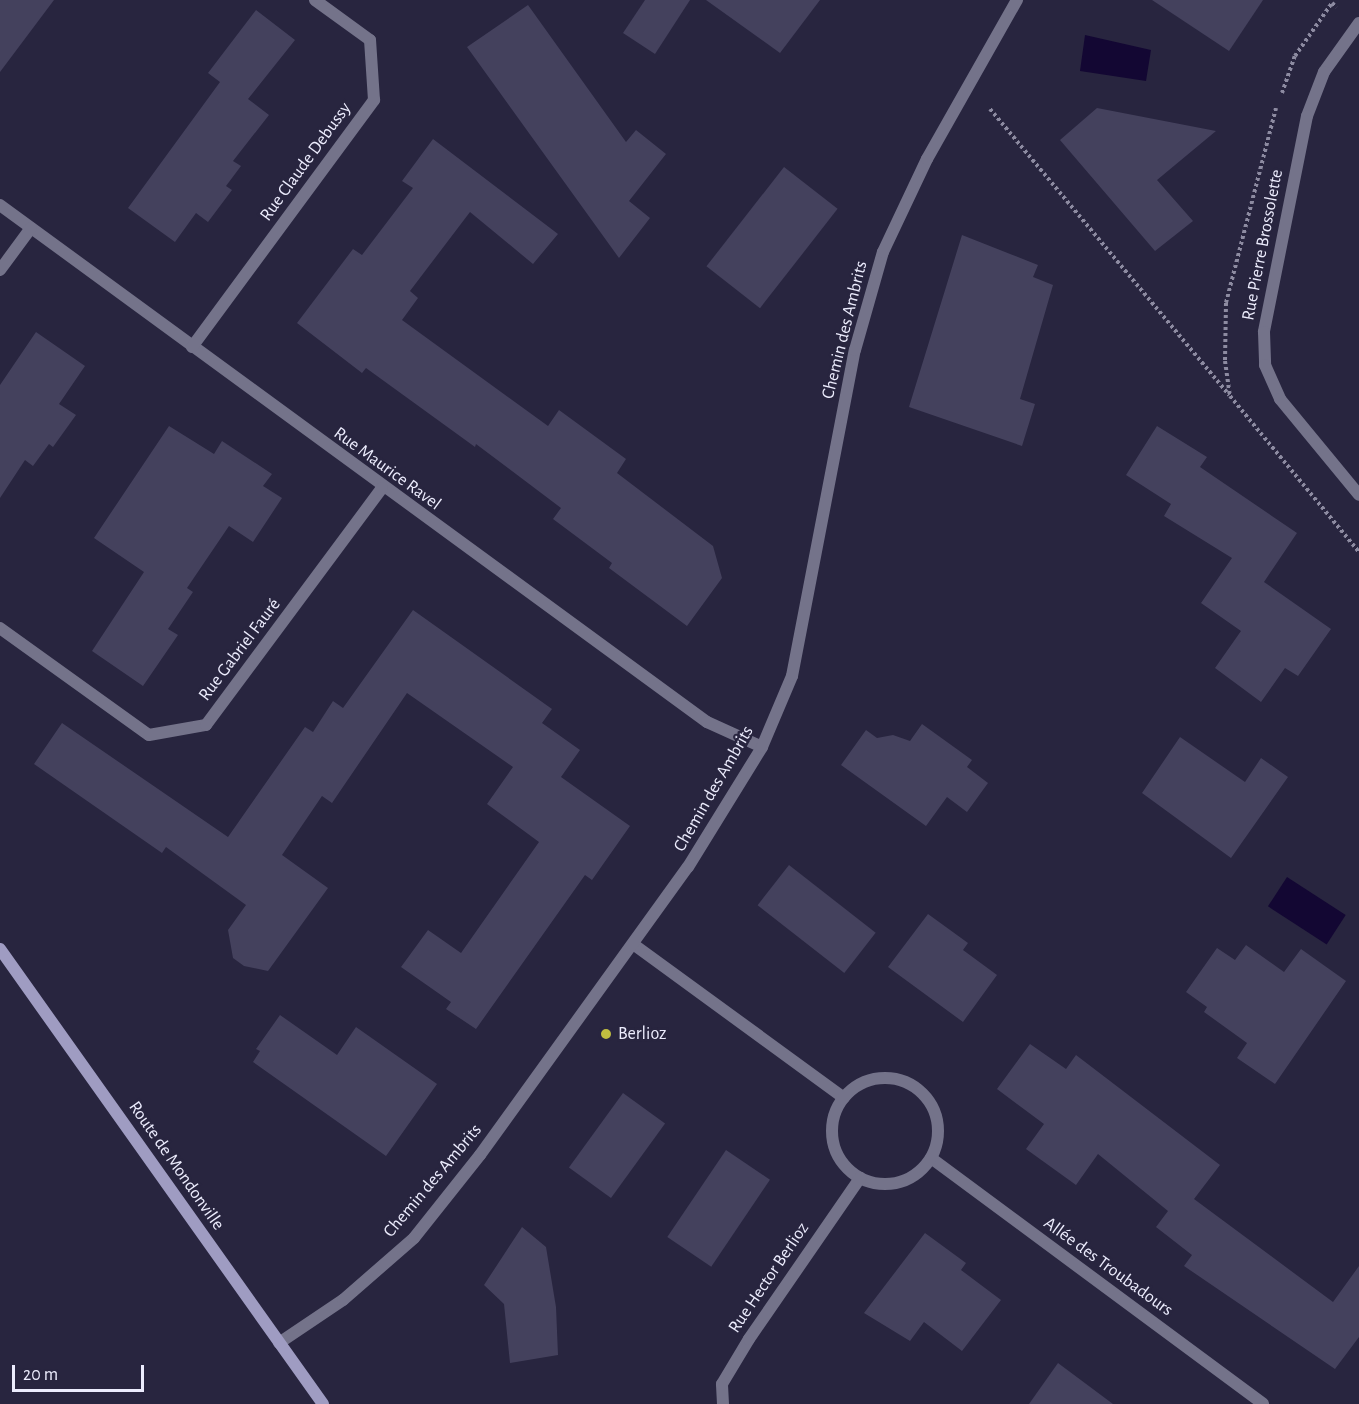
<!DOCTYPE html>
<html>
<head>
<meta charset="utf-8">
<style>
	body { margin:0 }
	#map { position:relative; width:1359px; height:1404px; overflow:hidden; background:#28253f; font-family:"Alegreya Sans",sans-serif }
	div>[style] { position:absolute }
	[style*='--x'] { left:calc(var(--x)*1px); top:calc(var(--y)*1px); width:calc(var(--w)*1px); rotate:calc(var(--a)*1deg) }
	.water>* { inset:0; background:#130733; transform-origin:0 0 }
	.building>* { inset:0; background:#44415d; transform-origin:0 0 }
	.path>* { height:4px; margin-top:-2px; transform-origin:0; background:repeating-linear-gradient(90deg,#8d8ba1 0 3px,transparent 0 6px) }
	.service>* { height:12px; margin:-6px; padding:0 6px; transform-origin:6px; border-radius:6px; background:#74738a }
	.minor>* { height:12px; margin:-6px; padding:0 6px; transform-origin:6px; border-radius:6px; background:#74738a }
	.minor>.ring { margin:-6px; padding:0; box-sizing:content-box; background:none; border:12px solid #74738a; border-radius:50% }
	.tertiary>* { height:12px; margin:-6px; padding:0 6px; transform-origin:6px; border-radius:6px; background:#74738a }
	.secondary>* { height:12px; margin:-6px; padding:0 6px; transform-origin:6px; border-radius:6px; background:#9f9cc2 }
	.dots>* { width:16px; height:16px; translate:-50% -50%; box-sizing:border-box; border:3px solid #28253f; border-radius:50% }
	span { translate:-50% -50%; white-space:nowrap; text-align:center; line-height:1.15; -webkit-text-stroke:5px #28253f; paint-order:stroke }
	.street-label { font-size:18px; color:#ececfd }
	.poi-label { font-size:18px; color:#ececfd }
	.left { translate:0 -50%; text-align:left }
	.scale { position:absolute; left:12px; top:1365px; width:132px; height:27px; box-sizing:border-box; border:3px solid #ececfd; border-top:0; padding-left:8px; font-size:18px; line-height:21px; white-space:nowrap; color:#ececfd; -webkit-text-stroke:4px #28253f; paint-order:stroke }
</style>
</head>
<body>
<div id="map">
	<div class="water">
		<div style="clip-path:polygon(1085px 35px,1151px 50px,1146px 81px,1080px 71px)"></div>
		<div style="left:1287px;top:877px;width:70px;height:35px;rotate:33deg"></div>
	</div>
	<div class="building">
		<div style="clip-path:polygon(0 0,54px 0,0 72px)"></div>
		<div style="clip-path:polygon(645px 0,690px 0,655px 54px,623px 33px)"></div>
		<div style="clip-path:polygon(706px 0,820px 0,780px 53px)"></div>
		<div style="clip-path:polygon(1152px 0,1263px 0,1229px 51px)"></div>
		<div style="clip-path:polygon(528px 5px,626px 142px,636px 130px,666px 154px,629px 201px,650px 218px,619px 258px,467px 47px)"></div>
		<div style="clip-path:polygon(256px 10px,295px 40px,248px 99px,269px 115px,233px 161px,241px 166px,226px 186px,232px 190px,208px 222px,196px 213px,175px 242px,128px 208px,220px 82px,208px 73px)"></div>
		<div style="clip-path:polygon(1097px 108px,1216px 131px,1157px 180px,1193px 221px,1155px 251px,1060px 140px)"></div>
		<div style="clip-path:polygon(433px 139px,558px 234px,533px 264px,470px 212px,410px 291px,418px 298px,402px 320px,548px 426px,559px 410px,626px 459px,617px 473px,713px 546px,722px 578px,687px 626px,609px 568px,612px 563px,553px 519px,561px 508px,476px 444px,475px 447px,366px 368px,362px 373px,297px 323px,353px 249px,362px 255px,413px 188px,402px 181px)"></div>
		<div style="left:784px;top:167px;width:68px;height:126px;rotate:38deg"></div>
		<div style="clip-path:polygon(962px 235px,1038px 265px,1033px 277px,1053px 285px,1020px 399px,1035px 404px,1022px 446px,909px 407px)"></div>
		<div style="clip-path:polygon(36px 332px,85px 366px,59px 404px,76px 415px,53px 447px,49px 444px,33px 466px,25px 460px,0 498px,0 385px)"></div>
		<div style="clip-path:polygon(169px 426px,214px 454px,222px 441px,272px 474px,263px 486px,282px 498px,253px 542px,229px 526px,187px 588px,193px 592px,168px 629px,178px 635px,143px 686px,92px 651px,144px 572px,94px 538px)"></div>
		<div style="clip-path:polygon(1157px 426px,1207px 457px,1200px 467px,1297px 533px,1264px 582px,1331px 629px,1298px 676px,1285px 668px,1261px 702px,1215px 668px,1241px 631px,1201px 603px,1232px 558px,1164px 516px,1171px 504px,1126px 475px)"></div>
		<div style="clip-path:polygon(413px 610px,552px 709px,542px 723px,580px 750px,561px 777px,630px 826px,592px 880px,585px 875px,476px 1029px,446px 1009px,451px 1002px,401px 967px,428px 930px,461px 953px,539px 842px,487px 804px,513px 767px,407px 693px,332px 803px,322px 796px,282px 855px,328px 888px,268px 971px,244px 966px,233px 958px,228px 930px,246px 905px,166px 847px,162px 853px,34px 764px,62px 723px,228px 837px,305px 727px,313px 732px,333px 701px,343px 708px)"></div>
		<div style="clip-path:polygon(922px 724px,972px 760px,967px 767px,988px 783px,967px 812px,947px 797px,926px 826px,841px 765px,866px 730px,877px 738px,893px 735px,910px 741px)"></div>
		<div style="clip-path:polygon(1180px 737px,1245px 782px,1261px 758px,1288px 777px,1231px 858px,1142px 793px)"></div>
		<div style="left:789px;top:865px;width:110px;height:51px;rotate:38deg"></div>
		<div style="clip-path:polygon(928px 914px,968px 943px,963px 950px,997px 975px,963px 1022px,888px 967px)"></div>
		<div style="clip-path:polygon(1246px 945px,1284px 972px,1301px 949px,1346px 981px,1275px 1084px,1237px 1058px,1247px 1043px,1204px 1012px,1207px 1007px,1186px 992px,1217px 948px,1235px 960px)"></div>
		<div style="clip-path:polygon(280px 1015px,337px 1055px,356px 1027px,437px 1084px,386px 1156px,253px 1062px,260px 1051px,256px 1049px)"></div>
		<div style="clip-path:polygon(1030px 1044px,1066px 1069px,1076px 1055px,1220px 1165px,1194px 1199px,1333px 1302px,1359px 1266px,1359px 1337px,1335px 1369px,1184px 1266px,1192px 1255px,1156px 1227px,1168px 1211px,1098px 1154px,1076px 1185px,1026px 1149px,1044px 1124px,997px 1089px)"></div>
		<div style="left:623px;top:1093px;width:52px;height:92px;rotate:36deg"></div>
		<div style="left:726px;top:1150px;width:53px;height:105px;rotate:34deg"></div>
		<div style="clip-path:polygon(522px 1227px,546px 1247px,556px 1307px,558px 1355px,510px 1363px,504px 1304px,484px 1285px)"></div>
		<div style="clip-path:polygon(925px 1233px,966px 1263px,961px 1270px,1001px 1300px,962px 1351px,924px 1322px,910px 1341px,864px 1313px)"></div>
		<div style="clip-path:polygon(1058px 1363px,1113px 1404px,1029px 1404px)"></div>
	</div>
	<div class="path">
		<div style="--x:1282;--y:93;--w:39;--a:-71"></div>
		<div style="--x:1295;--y:56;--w:65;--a:-55.1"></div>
		<div style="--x:1332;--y:3;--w:6;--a:45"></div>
		<div style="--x:1276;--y:108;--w:201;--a:104.4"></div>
		<div style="--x:1226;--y:303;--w:58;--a:91"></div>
		<div style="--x:1225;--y:361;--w:35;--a:82"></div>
		<div style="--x:1230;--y:396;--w:202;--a:50.4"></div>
		<div style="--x:990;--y:109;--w:373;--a:50.1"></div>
	</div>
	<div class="service">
		<div style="--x:931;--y:1158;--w:413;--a:36.5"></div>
	</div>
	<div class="minor">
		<div style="--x:1359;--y:23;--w:60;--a:125.5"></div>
		<div style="--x:1324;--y:72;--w:47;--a:111.1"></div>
		<div style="--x:1307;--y:116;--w:220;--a:101.3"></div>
		<div style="--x:1264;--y:332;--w:33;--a:88"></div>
		<div style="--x:1265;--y:365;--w:37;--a:66"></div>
		<div style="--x:1280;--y:399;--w:124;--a:50.5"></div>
		<div style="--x:0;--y:205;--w:876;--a:36.18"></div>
		<div style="--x:707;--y:722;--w:60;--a:24.4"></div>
		<div style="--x:0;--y:270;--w:52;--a:-53.6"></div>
		<div style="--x:192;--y:347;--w:307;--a:-53.6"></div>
		<div style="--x:374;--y:100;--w:60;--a:-93.8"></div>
		<div style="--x:370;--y:40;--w:68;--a:-144"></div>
		<div style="--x:0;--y:628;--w:183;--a:35.7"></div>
		<div style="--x:149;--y:735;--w:58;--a:-10"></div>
		<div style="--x:206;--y:725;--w:295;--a:-53.4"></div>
		<div style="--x:633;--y:944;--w:261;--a:36.1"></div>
		<div class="ring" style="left:832px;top:1078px;width:94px;height:94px"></div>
		<div style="--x:723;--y:1404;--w:20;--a:-93"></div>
		<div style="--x:722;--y:1384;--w:52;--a:-59"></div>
		<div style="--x:749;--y:1339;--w:196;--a:-55.4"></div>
	</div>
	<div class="tertiary">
		<div style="--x:279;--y:1343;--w:77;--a:-33.9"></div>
		<div style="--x:343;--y:1300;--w:94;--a:-41.1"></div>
		<div style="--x:414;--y:1238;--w:106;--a:-51.5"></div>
		<div style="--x:480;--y:1155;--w:355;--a:-54.2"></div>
		<div style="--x:688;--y:867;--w:141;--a:-58.3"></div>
		<div style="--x:762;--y:747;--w:77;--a:-67.1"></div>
		<div style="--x:792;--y:676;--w:332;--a:-79.1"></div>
		<div style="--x:855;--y:350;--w:102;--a:-74.1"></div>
		<div style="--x:883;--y:252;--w:103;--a:-64.7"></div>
		<div style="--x:927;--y:159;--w:183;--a:-60.5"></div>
	</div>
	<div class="secondary">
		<div style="--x:0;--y:949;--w:558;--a:54.63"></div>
	</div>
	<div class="dots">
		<div style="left:606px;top:1034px;background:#c1be40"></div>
	</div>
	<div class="street-label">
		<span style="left:306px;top:162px;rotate:-54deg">Rue Claude Debussy</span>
		<span style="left:1263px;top:245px;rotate:-79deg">Rue Pierre Brossolette</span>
		<span style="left:845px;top:330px;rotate:-76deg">Chemin des Ambrits</span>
		<span style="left:387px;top:469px;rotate:36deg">Rue Maurice Ravel</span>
		<span style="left:240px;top:650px;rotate:-53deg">Rue Gabriel Fauré</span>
		<span style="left:714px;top:789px;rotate:-60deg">Chemin des Ambrits</span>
		<span style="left:176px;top:1166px;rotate:55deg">Route de Mondonville</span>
		<span style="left:433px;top:1181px;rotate:-50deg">Chemin des Ambrits</span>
		<span style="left:1108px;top:1267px;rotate:36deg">Allée des Troubadours</span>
		<span style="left:769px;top:1278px;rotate:-56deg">Rue Hector Berlioz</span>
	</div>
	<div class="poi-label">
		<span class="left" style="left:618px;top:1034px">Berlioz</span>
	</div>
	<div class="scale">20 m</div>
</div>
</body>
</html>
